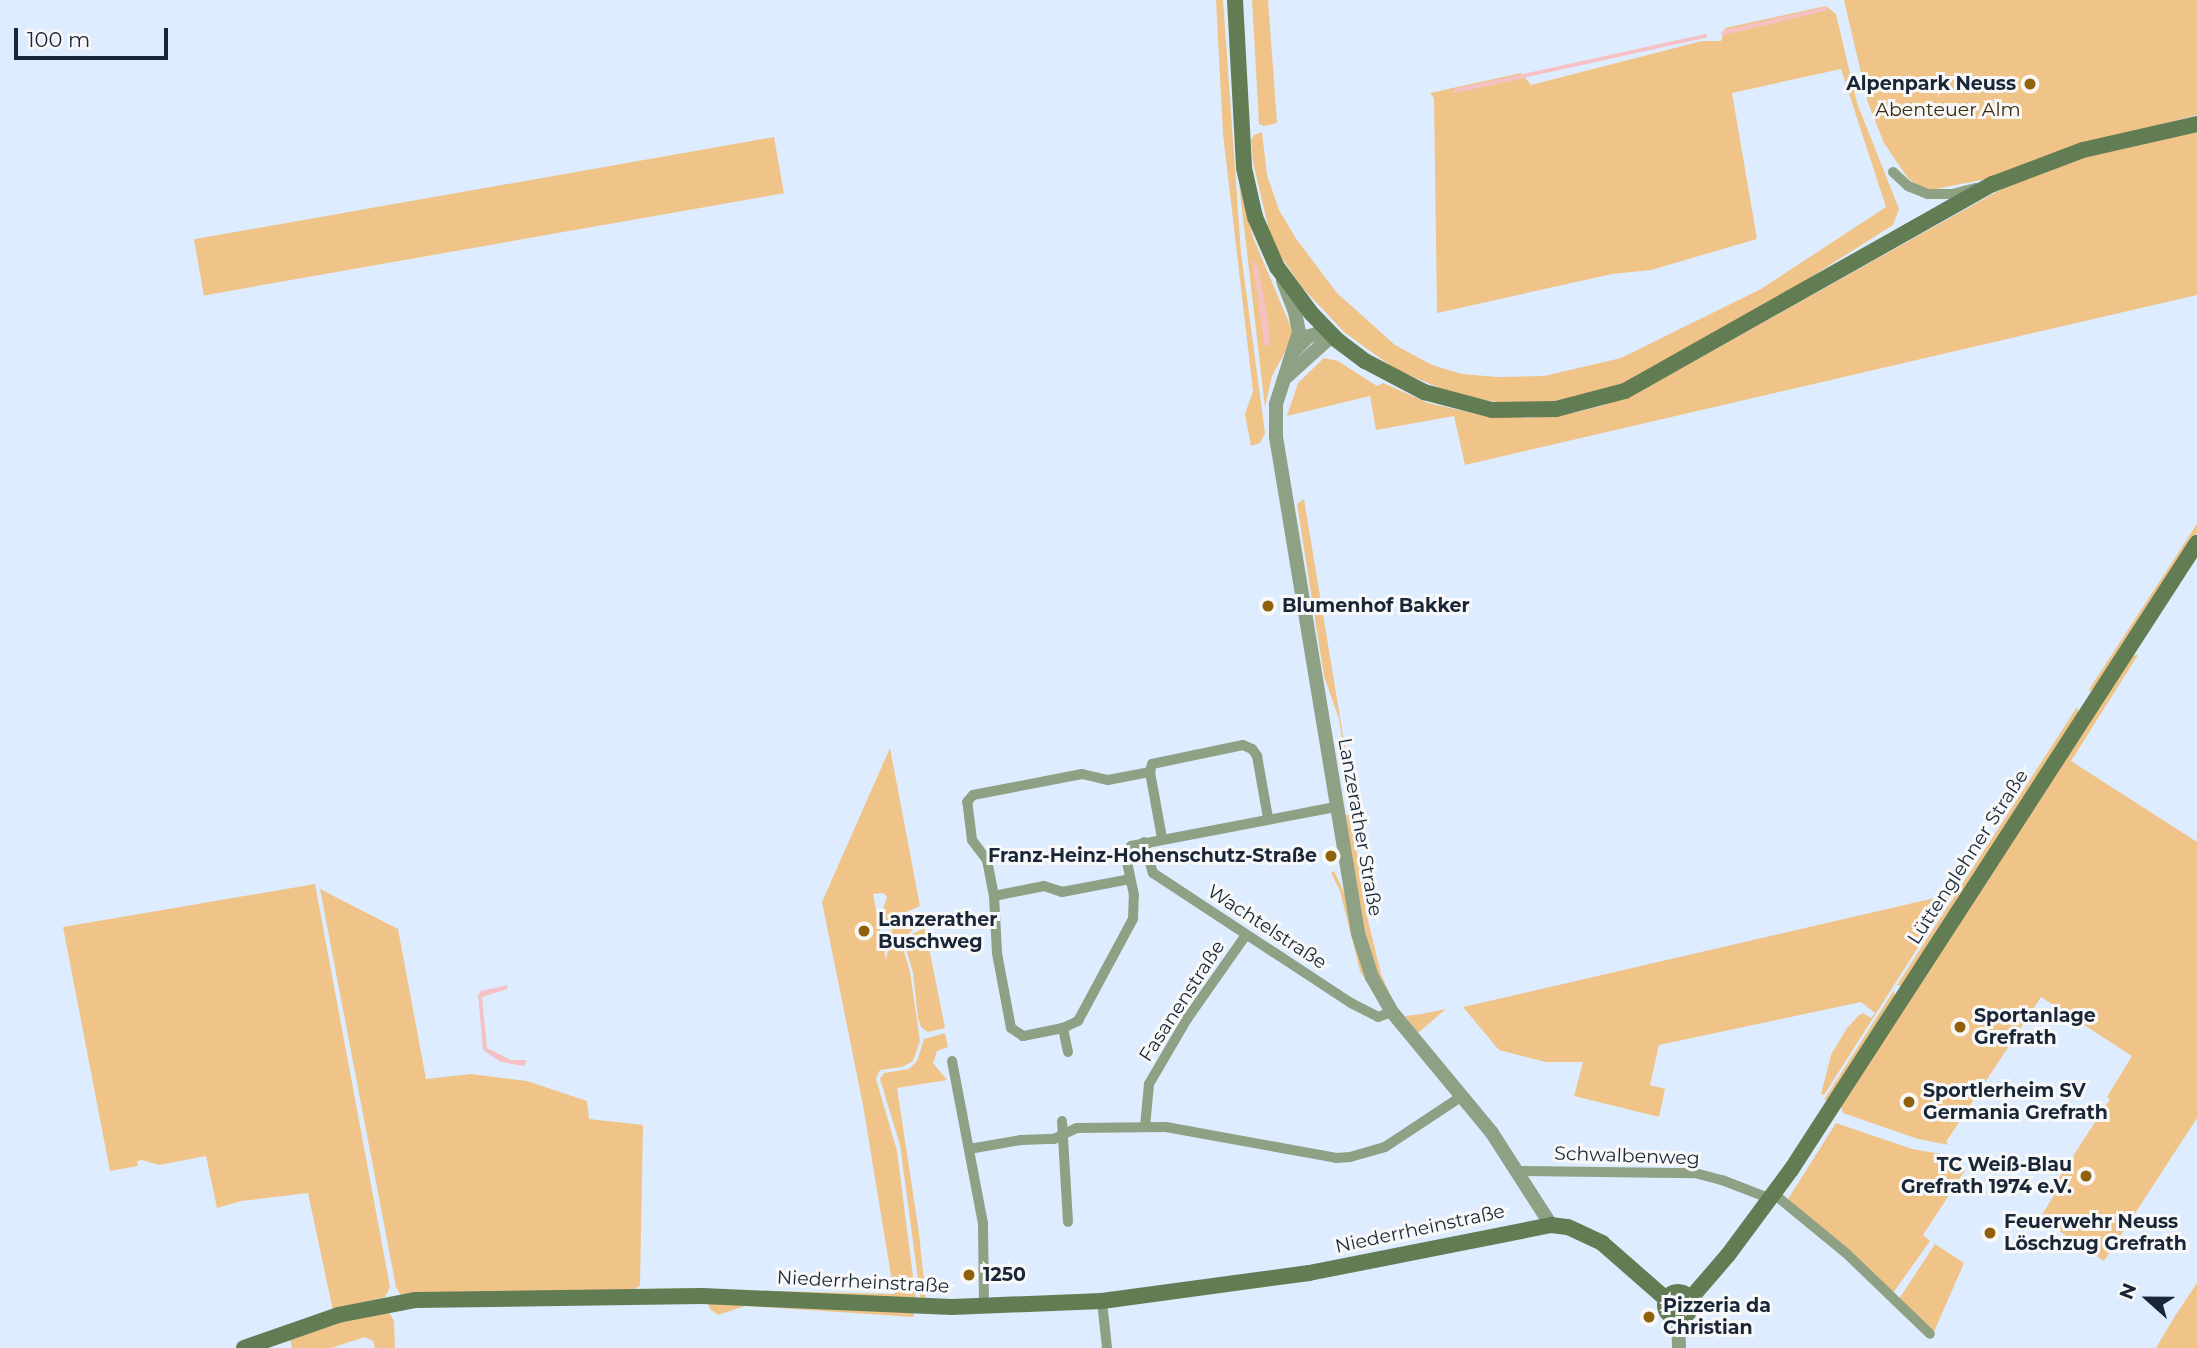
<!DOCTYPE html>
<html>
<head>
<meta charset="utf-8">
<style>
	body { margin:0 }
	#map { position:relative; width:2197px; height:1348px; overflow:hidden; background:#ddecff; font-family:Montserrat,sans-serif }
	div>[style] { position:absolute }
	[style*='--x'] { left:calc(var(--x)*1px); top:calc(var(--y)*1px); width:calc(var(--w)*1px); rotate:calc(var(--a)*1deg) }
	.green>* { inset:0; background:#f0c488; transform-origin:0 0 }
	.water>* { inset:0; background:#f6c1c4 }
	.stream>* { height:3.5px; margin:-1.75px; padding:0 1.75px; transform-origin:1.75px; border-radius:1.75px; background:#f6c1c4 }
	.minor>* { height:10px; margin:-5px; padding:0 5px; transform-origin:5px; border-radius:5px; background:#8ea185 }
	.tertiary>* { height:14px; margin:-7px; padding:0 7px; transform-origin:7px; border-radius:7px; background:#8ea185 }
	.secondary>* { height:16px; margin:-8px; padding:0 8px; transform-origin:8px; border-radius:8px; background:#627d54 }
	.secondary>.ring { margin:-8px; padding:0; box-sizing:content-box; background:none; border:16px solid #627d54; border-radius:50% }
	.dots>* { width:19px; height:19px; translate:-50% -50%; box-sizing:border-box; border:4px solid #f8f8f8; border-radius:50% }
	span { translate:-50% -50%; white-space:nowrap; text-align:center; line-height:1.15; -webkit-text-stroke:6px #f8f8f8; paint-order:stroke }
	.poi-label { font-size:19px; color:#192637; font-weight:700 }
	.right { translate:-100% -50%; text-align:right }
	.left { translate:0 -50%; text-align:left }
	.park-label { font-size:19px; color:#3d290b }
	.street-label { font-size:19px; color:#192637 }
	.north { position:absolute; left:2113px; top:1264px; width:70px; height:70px; -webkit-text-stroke:5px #f8f8f8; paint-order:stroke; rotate:291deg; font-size:19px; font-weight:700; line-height:28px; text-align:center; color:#192637 }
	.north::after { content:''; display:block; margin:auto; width:24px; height:32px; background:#192637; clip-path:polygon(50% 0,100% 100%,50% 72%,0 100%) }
	.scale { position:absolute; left:14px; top:28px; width:154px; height:32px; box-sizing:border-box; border:4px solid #192637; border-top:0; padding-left:9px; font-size:21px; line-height:24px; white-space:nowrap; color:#192637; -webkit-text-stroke:5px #f8f8f8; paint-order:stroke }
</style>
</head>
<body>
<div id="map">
	<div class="green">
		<div style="clip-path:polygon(1216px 0,1223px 0,1241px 253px,1265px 433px,1260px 443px,1251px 446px,1245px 414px,1253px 391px,1223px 134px)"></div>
		<div style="clip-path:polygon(1252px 0,1268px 0,1277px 123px,1264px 126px,1259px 124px)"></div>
		<div style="clip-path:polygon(1844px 0,2197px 0,2197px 115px,2082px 145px,1991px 178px,1931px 190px,1915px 184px,1907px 177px,1884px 143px,1868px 103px)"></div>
		<div style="clip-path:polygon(1826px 6px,1836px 14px,1857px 103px,1899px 209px,1893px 225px,1776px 299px,1630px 382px,1552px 403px,1505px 404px,1449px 392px,1395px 369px,1344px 332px,1301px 286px,1272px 243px,1253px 162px,1251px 141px,1254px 135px,1262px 132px,1267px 175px,1279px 210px,1297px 240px,1337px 293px,1395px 345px,1432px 365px,1462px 374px,1497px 377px,1544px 376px,1621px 358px,1761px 289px,1886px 207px,1841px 69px,1732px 93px,1757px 239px,1651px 270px,1612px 274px,1437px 313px,1434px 98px,1430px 93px,1521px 73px,1531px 85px,1702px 41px,1721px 41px,1725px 28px)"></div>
		<div style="clip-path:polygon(2197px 132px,2197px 295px,1465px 465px,1454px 416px,1376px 430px,1370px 396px,1287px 416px,1298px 383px,1324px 358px,1338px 361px,1377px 386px,1383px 383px,1428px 403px,1481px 415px,1529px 418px,1578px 412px,1608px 404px,1671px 374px,2009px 185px,2081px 158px)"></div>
		<div style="left:774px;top:137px;width:57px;height:589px;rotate:80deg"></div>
		<div style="clip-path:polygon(1239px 184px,1253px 237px,1292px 330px,1288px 347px,1272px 376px,1265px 407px)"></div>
		<div style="clip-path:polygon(1304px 499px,1353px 796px,1359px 801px,1351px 798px,1339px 719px,1324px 676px,1297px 504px)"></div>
		<div style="clip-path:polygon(2197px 524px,2197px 533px,2096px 689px,2088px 691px)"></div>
		<div style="clip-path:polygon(2138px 655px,2071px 761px,2197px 842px,2197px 1118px,2104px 1261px,2040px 1218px,2059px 1187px,2055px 1184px,2110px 1099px,2107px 1097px,2132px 1056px,2041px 997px,1946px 1142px,1949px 1145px,1918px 1139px,1843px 1113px,1840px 1103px,2130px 656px)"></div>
		<div style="clip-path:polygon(2077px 707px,2079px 715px,1902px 986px,1897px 985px)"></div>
		<div style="clip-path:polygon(890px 748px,920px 906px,885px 921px,883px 909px,887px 897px,883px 893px,873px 894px,886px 960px,893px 924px,905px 914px,916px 912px,918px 923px,907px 936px,903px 948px,910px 972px,920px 1041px,913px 1061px,902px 1067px,880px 1070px,876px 1079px,897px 1151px,916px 1300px,649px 1288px,894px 1294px,863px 1105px,822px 902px)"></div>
		<div style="clip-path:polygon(1346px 815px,1351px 815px,1366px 912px,1381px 974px,1397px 1010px,1376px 976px,1354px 887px)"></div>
		<div style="clip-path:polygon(1334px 871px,1344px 892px,1381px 1006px,1360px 971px,1340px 891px,1331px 873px)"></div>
		<div style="clip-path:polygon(315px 884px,390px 1287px,385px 1297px,333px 1311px,308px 1193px,241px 1201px,217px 1208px,206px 1156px,159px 1165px,142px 1160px,137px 1161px,138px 1166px,110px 1171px,63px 927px)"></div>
		<div style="clip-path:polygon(320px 889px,398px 929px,426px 1079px,471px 1074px,527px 1081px,587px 1101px,589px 1119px,643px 1125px,640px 1286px,634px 1289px,406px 1296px,400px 1294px,396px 1287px)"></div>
		<div style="clip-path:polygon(1952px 894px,1824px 1095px,1821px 1094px,1831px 1055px,1847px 1028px,1859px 1015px,1863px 1013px,1871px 1018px,1875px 1013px,1861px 1002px,1659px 1045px,1650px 1085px,1665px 1089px,1659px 1117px,1574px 1096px,1583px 1062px,1546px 1062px,1499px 1050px,1463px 1007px)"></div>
		<div style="clip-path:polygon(925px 928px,945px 1028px,928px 1032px,921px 1027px,918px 1018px,913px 972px,906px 949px,912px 934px)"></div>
		<div style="clip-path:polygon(1894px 990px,1895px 998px,1829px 1100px,1824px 1100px)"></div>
		<div style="clip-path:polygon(1446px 1009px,1418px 1033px,1405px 1016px,1421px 1014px)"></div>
		<div style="clip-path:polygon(945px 1033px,948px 1047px,937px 1051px,933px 1063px,947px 1080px,897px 1088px,919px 1233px,926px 1301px,921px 1301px,900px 1145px,880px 1079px,884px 1073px,909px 1069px,917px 1061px,924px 1039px)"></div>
		<div style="clip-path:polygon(1836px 1123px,1912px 1149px,1947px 1155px,1966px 1169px,1923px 1235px,1930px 1241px,1893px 1293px,1788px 1199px)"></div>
		<div style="clip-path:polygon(1935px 1244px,1964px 1263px,1933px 1334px,1899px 1299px)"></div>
		<div style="clip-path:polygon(2197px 1283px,2197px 1348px,2156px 1348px,2175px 1316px)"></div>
		<div style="clip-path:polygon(707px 1301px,914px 1310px,914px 1317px,745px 1306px,718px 1315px,710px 1309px)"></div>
		<div style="clip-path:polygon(388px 1311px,394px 1321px,395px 1348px,375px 1348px,373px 1341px,365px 1337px,331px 1348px,292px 1348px,290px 1339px,342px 1321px)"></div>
	</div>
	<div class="water">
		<div style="clip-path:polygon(1252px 258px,1258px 268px,1268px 319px,1270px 345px,1265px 347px)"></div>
		<div style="clip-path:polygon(508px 985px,507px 989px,482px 997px,487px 1048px,511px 1060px,527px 1060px,524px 1066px,501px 1062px,483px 1050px,478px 995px,481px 991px)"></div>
	</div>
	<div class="stream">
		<div style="--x:1723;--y:33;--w:105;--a:-13.2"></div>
		<div style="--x:1455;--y:91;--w:256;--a:-12.4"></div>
	</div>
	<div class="minor">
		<div style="--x:1893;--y:172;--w:21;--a:43"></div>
		<div style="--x:1908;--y:186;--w:22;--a:22"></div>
		<div style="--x:1928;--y:194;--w:24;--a:0"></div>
		<div style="--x:1952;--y:194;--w:25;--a:-14"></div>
		<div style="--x:1162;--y:838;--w:67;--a:-100.3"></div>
		<div style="--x:1150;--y:772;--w:8;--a:-76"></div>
		<div style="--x:1152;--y:764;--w:93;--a:-11.8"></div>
		<div style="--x:1243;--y:745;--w:10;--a:24"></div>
		<div style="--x:1252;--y:749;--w:9;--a:54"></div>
		<div style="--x:1257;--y:756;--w:63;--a:79.9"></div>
		<div style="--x:1144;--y:842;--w:32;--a:74"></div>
		<div style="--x:1153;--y:873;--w:237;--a:33.3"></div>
		<div style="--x:1351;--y:1003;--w:30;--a:27"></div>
		<div style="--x:1378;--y:1017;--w:15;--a:-20"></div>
		<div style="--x:994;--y:896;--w:51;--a:-11.3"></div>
		<div style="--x:1044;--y:886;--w:19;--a:18"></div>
		<div style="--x:1062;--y:892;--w:69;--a:-10.8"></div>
		<div style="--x:1063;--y:1028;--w:41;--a:168.7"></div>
		<div style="--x:1023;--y:1036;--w:14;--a:-146"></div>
		<div style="--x:1011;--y:1028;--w:76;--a:-100.6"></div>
		<div style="--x:997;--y:953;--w:57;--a:-93"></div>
		<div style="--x:994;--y:896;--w:37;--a:-101"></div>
		<div style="--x:987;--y:860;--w:25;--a:-127"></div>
		<div style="--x:972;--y:840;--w:38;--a:-97"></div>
		<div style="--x:967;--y:802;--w:9;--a:-49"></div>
		<div style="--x:973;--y:795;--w:111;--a:-10.9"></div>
		<div style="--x:1082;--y:774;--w:27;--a:13"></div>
		<div style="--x:1108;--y:780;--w:43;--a:-10.8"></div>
		<div style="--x:1068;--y:1052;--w:25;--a:-102"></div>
		<div style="--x:1063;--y:1028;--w:17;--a:-25"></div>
		<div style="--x:1078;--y:1021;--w:116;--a:-61.7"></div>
		<div style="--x:1133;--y:919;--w:24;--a:-88"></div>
		<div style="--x:1134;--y:895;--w:38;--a:-102"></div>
		<div style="--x:1126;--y:858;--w:13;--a:-67"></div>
		<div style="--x:1131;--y:846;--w:208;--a:-10.8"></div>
		<div style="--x:952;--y:1061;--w:166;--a:79.2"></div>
		<div style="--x:983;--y:1224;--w:83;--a:89.3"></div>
		<div style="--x:1062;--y:1121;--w:101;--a:86.6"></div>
		<div style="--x:1145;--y:1127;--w:43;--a:-84.7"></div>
		<div style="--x:1149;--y:1084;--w:75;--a:-59.7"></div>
		<div style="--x:1187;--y:1019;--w:103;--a:-54.9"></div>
		<div style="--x:969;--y:1149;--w:53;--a:-9.8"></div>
		<div style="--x:1021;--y:1140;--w:33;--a:-2"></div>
		<div style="--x:1054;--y:1139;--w:25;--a:-26"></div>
		<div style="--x:1077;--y:1128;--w:89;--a:-0.6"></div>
		<div style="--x:1166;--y:1127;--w:173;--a:10.3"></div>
		<div style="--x:1336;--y:1158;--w:14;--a:-4"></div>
		<div style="--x:1350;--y:1157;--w:36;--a:-16"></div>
		<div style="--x:1385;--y:1147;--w:92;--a:-33.5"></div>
		<div style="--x:1519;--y:1171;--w:176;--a:0.7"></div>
		<div style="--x:1695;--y:1173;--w:28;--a:15"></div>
		<div style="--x:1722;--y:1180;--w:53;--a:21.2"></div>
		<div style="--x:1774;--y:1194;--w:94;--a:39.4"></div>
		<div style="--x:1847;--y:1254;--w:115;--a:43.9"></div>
		<div style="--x:1102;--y:1301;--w:47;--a:83.9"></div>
	</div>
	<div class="tertiary">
		<div style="--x:1283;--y:281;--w:33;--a:69"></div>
		<div style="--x:1295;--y:312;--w:20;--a:79"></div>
		<div style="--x:1299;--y:332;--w:76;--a:107.7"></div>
		<div style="--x:1276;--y:404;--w:33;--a:90"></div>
		<div style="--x:1276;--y:437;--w:503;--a:80.61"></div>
		<div style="--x:1358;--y:933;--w:46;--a:72.3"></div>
		<div style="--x:1372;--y:977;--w:40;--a:60.3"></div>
		<div style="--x:1392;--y:1012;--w:157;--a:50.4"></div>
		<div style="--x:1492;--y:1133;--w:109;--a:57.3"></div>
		<div style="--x:1284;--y:379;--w:57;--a:-42.1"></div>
		<div style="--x:1326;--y:341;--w:10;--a:-84"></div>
		<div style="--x:1327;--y:331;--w:19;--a:164"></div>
		<div style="--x:1309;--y:336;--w:20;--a:135"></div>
		<div style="--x:1678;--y:1318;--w:30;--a:88"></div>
	</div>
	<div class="secondary">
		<div style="--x:1235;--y:0;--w:168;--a:86.9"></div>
		<div style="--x:1244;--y:168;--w:50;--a:77.3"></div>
		<div style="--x:1255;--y:217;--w:55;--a:66.3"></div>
		<div style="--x:1277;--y:267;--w:57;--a:53.5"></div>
		<div style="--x:1311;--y:313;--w:37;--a:46"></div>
		<div style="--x:1337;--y:340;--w:35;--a:37"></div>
		<div style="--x:1365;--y:361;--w:67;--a:27.7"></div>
		<div style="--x:1424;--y:392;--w:70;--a:14.8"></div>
		<div style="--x:1492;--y:410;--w:64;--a:-0.9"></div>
		<div style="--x:1556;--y:409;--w:71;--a:-14.6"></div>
		<div style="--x:1625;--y:391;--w:422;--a:-29.4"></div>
		<div style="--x:1993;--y:184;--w:96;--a:-20.7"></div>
		<div style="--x:2083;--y:150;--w:117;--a:-12.8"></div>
		<div class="ring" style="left:1665px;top:1292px;width:10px;height:10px"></div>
		<div style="--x:1690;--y:1299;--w:58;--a:-49.2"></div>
		<div style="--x:1728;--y:1255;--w:106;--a:-53.5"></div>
		<div style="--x:1791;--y:1170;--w:747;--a:-57.08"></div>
		<div style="--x:244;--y:1348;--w:100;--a:-19.3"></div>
		<div style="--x:338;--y:1315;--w:78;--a:-11"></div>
		<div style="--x:415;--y:1300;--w:287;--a:-0.8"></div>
		<div style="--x:702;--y:1296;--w:250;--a:2.5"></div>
		<div style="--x:952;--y:1307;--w:150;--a:-2.3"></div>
		<div style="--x:1102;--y:1301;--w:209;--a:-7.7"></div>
		<div style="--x:1309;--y:1273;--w:247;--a:-11.2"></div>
		<div style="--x:1551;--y:1225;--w:17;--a:7"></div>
		<div style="--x:1568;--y:1227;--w:38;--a:25"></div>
		<div style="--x:1602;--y:1243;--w:85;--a:41.2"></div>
	</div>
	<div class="dots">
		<div style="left:2030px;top:84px;background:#90610b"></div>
		<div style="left:1268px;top:606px;background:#90610b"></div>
		<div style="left:1331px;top:856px;background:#90610b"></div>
		<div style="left:864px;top:931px;background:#90610b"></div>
		<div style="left:1960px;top:1027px;background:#90610b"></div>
		<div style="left:1909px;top:1102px;background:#90610b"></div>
		<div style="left:2086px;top:1176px;background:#90610b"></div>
		<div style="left:1990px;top:1233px;background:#90610b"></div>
		<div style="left:969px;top:1275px;background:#90610b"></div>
		<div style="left:1649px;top:1317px;background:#90610b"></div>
	</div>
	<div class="poi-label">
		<span class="right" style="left:2016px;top:84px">Alpenpark Neuss</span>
		<span class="left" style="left:1282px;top:606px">Blumenhof Bakker</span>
		<span class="right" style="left:1317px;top:856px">Franz-Heinz-Hohenschutz-Straße</span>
		<span class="left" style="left:878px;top:931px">Lanzerather<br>Buschweg</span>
		<span class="left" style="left:1974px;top:1027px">Sportanlage<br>Grefrath</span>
		<span class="left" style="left:1923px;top:1102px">Sportlerheim SV<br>Germania Grefrath</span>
		<span class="right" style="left:2072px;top:1176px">TC Weiß-Blau<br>Grefrath 1974 e.V.</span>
		<span class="left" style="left:2004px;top:1233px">Feuerwehr Neuss<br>Löschzug Grefrath</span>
		<span class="left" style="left:983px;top:1275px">1250</span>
		<span class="left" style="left:1663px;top:1317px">Pizzeria da<br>Christian</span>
	</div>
	<div class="park-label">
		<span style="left:1948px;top:110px">Abenteuer Alm</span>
	</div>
	<div class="street-label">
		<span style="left:1360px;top:827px;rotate:80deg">Lanzerather Straße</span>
		<span style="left:1968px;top:857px;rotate:-57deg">Lüttenglehner Straße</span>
		<span style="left:1267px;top:927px;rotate:33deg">Wachtelstraße</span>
		<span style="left:1182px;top:1001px;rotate:-57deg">Fasanenstraße</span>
		<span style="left:1627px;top:1156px;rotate:2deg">Schwalbenweg</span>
		<span style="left:1420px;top:1229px;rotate:-12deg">Niederrheinstraße</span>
		<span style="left:863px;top:1282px;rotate:3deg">Niederrheinstraße</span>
	</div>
	<div class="north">N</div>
	<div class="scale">100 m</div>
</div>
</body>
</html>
